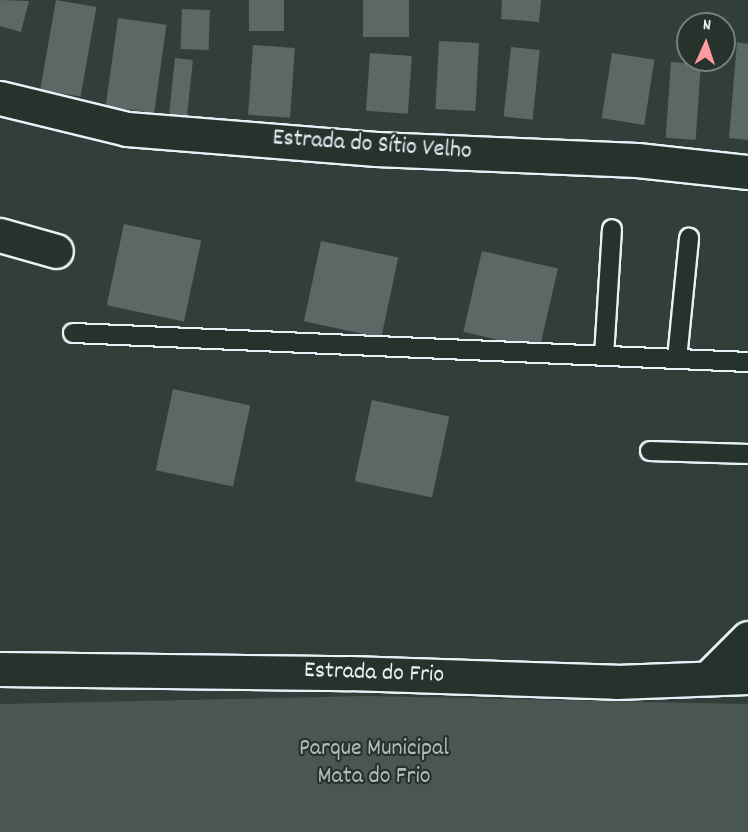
<!DOCTYPE html>
<html>
<head>
<meta charset="utf-8">
<style>
	body { margin:0 }
	#map { position:relative; width:748px; height:832px; overflow:hidden; background:#323e39; font-family:Dekko,sans-serif }
	div>[style] { position:absolute }
	[style*='--x'] { left:calc(var(--x)*1px); top:calc(var(--y)*1px); width:calc(var(--w)*1px); rotate:calc(var(--a)*1deg) }
	.green>* { inset:0; background:#495651 }
	.building>* { inset:0; background:#5c6865; transform-origin:0 0 }
	.roads { filter:drop-shadow(2px 0 #e8f1f8) drop-shadow(-2px 0 #e8f1f8) drop-shadow(0 2px #e8f1f8) drop-shadow(0 -2px #e8f1f8) }
	.lane>* { height:18px; margin:-9px; padding:0 9px; transform-origin:9px; border-radius:9px; background:#26332d }
	.street>* { height:33px; margin:-16.5px; padding:0 16.5px; transform-origin:16.5px; border-radius:16.5px; background:#26332d }
	.primary>* { height:33px; margin:-16.5px; padding:0 16.5px; transform-origin:16.5px; border-radius:16.5px; background:#26332d }
	span { translate:-50% -50%; white-space:nowrap; text-align:center; line-height:1.15; -webkit-text-stroke:4.5px #26332d; paint-order:stroke }
	.street-label { font-size:24px; color:#e8f1f8 }
	.park-label { font-size:24px; color:#b0bbbe }
	.north { position:absolute; left:676px; top:12px; width:60px; height:60px; box-sizing:border-box; background:#26332d; border:2px solid #747f7e; border-radius:50%; rotate:3deg; font-size:16px; font-weight:700; line-height:24px; text-align:center; color:#e8f1f8 }
	.north::after { content:''; display:block; margin:auto; width:21px; height:27px; background:#ff9aa2; clip-path:polygon(50% 0,100% 100%,50% 72%,0 100%) }
</style>
</head>
<body>
<div id="map">
	<div class="green">
		<div style="clip-path:polygon(367px 696px,748px 704px,748px 832px,0 832px,0 704px)"></div>
	</div>
	<div class="building">
		<div style="clip-path:polygon(0 0,29px 1px,21px 32px,0 26px)"></div>
		<div style="left:56px;top:0;width:41px;height:91px;rotate:10deg"></div>
		<div style="left:249px;top:0;width:35px;height:31px"></div>
		<div style="left:363px;top:0;width:46px;height:37px"></div>
		<div style="clip-path:polygon(502px 0,541px 0,539px 22px,501px 19px)"></div>
		<div style="left:182px;top:9px;width:28px;height:40px;rotate:2deg"></div>
		<div style="left:118px;top:18px;width:49px;height:89px;rotate:8deg"></div>
		<div style="left:439px;top:41px;width:40px;height:68px;rotate:3deg"></div>
		<div style="clip-path:polygon(737px 42px,748px 44px,748px 140px,729px 138px)"></div>
		<div style="left:253px;top:45px;width:42px;height:70px;rotate:4deg"></div>
		<div style="left:511px;top:47px;width:29px;height:70px;rotate:6deg"></div>
		<div style="left:370px;top:53px;width:42px;height:58px;rotate:4deg"></div>
		<div style="left:612px;top:53px;width:43px;height:66px;rotate:9deg"></div>
		<div style="left:175px;top:58px;width:18px;height:63px;rotate:6deg"></div>
		<div style="left:671px;top:62px;width:30px;height:76px;rotate:4deg"></div>
		<div style="left:124px;top:224px;width:79px;height:83px;rotate:12deg"></div>
		<div style="left:321px;top:241px;width:79px;height:82px;rotate:12deg"></div>
		<div style="left:482px;top:251px;width:78px;height:83px;rotate:13deg"></div>
		<div style="left:173px;top:389px;width:79px;height:83px;rotate:12deg"></div>
		<div style="left:372px;top:400px;width:79px;height:83px;rotate:12deg"></div>
	</div>
	<div class="roads">
		<div class="lane">
			<div style="--x:73;--y:333;--w:676;--a:2.46"></div>
			<div style="--x:604;--y:356;--w:127;--a:-86.4"></div>
			<div style="--x:677;--y:359;--w:122;--a:-84.3"></div>
			<div style="--x:650;--y:451;--w:98;--a:1.8"></div>
		</div>
		<div class="street">
			<div style="--x:0;--y:98;--w:131;--a:13.7"></div>
			<div style="--x:127;--y:129;--w:250;--a:4.6"></div>
			<div style="--x:376;--y:149;--w:261;--a:2.4"></div>
			<div style="--x:637;--y:160;--w:112;--a:6.2"></div>
			<div style="--x:0;--y:235;--w:58;--a:15.9"></div>
			<div style="--x:709;--y:677;--w:55;--a:-45"></div>
		</div>
		<div class="primary">
			<div style="--x:0;--y:669;--w:349;--a:0.7"></div>
			<div style="--x:349;--y:673;--w:267;--a:1.9"></div>
			<div style="--x:616;--y:682;--w:132;--a:-2.2"></div>
		</div>
	</div>
	<div class="street-label">
		<span style="left:372px;top:146px;rotate:4deg">Estrada do Sítio Velho</span>
		<span style="left:374px;top:674px;rotate:2deg">Estrada do Frio</span>
	</div>
	<div class="park-label">
		<span style="left:374px;top:764px">Parque Municipal<br>Mata do Frio</span>
	</div>
	<div class="north">N</div>
</div>
</body>
</html>
